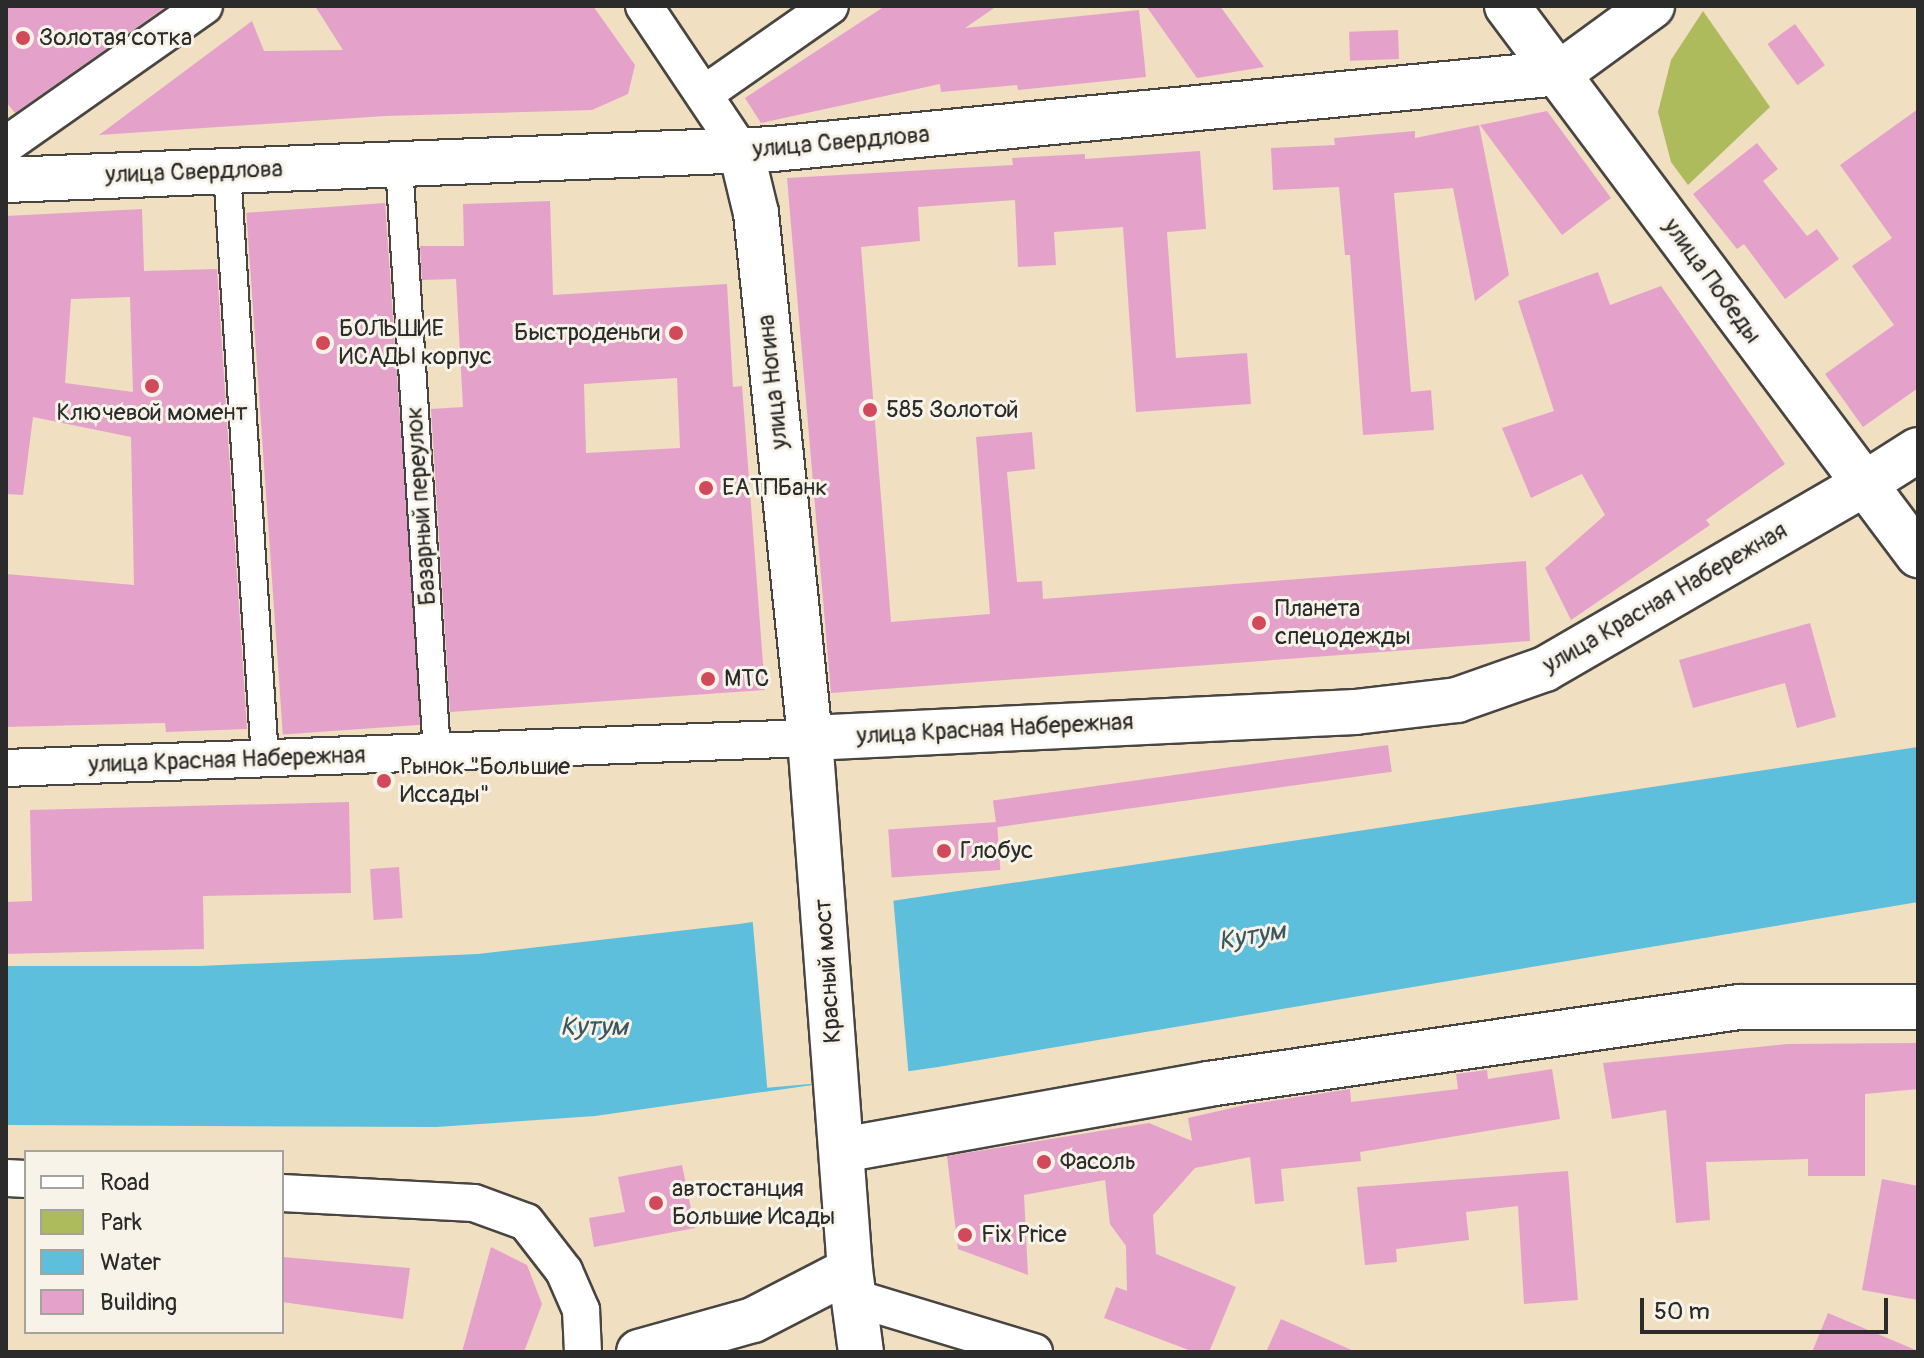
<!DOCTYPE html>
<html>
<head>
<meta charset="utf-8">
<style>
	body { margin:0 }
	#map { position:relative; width:1924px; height:1358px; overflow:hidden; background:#f0dfc1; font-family:Pangolin,sans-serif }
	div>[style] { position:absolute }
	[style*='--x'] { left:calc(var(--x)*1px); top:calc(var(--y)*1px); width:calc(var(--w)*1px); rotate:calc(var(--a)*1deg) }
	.green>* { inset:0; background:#aebb5d }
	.water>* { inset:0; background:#5dbfdb }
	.pier>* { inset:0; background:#f0dfc1; transform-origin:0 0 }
	.building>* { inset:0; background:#e4a2cb; transform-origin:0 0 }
	.roads { filter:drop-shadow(2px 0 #494642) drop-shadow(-2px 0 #494642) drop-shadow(0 2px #494642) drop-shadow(0 -2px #494642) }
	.pedestrian>* { height:26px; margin:-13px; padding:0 13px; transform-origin:13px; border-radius:13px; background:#fff }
	.minor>* { height:36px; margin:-18px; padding:0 18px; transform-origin:18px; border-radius:18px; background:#fff }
	.tertiary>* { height:44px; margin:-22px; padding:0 22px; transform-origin:22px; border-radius:22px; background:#fff }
	.secondary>* { height:44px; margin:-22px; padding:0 22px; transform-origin:22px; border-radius:22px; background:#fff }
	.dots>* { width:22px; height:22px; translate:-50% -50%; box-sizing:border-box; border:4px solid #f7f3e8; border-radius:50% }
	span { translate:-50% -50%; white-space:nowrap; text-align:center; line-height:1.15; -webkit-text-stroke:6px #f7f3e8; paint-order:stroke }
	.poi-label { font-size:24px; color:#2b2b2b }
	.left { translate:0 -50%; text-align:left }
	.right { translate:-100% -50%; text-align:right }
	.street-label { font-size:24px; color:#2b2b2b }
	.water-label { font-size:26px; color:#3a5760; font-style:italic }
	.frame { position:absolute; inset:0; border:8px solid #2b2b2b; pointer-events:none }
	.legend { position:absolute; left:24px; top:1150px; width:260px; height:184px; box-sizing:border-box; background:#f7f3e8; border:2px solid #a5a39c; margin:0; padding:10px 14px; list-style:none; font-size:24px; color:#2b2b2b }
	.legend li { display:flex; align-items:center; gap:16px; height:40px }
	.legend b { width:40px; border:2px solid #a5a39c }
	.scale { position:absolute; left:1640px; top:1298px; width:248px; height:36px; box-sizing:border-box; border:4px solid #2b2b2b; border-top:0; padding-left:10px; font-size:24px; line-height:28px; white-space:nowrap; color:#2b2b2b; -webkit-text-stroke:6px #f7f3e8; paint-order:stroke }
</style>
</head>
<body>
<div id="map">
	<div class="green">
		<div style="clip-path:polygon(1703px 11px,1770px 107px,1688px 185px,1671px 162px,1658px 112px,1671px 60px)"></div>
	</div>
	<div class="water">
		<div style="clip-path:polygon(1918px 747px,1918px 902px,938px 1067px,595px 1116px,436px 1127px,6px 1125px,6px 966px,200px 966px,478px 954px,739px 924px)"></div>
	</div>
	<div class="pier">
		<div style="left:893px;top:896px;width:180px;height:142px;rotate:85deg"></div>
	</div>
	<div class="building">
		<div style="clip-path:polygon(6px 6px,167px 6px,15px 113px,6px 102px)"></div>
		<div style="clip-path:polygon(315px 6px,593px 6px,635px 65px,628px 94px,592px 110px,385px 116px,99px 135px,252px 21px,264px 51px,343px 50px)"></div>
		<div style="clip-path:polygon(885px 6px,997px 6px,965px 28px,1139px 10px,1146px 77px,1018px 90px,1017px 85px,941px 92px,940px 84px,761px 123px,745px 98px)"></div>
		<div style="clip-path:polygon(1146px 6px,1220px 6px,1264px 67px,1197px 78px)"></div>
		<div style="left:1795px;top:24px;width:51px;height:34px;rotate:54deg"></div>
		<div style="left:1398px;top:30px;width:29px;height:49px;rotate:88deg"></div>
		<div style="clip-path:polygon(1918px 109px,1918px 388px,1863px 427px,1825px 374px,1894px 325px,1852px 266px,1892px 238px,1840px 165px)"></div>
		<div style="clip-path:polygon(1547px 111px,1611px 198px,1562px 235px,1480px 125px)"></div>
		<div style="clip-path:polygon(1479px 125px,1509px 275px,1475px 301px,1453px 188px,1394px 193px,1411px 392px,1431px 390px,1434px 430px,1363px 435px,1350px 255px,1345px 255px,1339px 187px,1273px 190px,1271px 148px,1335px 145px,1334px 138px,1415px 131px,1415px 138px)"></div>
		<div style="clip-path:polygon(1757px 143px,1778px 169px,1763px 181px,1807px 236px,1817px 229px,1839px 259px,1785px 299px,1744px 244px,1737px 249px,1693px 194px)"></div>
		<div style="clip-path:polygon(1200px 151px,1206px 229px,1167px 232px,1176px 358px,1247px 353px,1251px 404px,1136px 412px,1123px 227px,1054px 232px,1056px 265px,1018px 267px,1015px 200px,918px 207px,920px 241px,861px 247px,891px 622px,990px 614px,976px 437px,1032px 432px,1035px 469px,1007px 472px,1017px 582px,1042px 581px,1043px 599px,1526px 561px,1530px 641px,831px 693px,787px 178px,1013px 165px,1012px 158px,1085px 154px,1085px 159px)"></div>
		<div style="clip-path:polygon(evenodd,550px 201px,553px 295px,727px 284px,733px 387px,742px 386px,765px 690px,450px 712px,431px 409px,463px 407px,456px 279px,422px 280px,420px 246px,464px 246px,463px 204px,550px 201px,677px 378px,680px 448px,586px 453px,584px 384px,677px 378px)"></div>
		<div style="left:385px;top:203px;width:523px;height:139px;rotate:86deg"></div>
		<div style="clip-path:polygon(evenodd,142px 209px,144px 271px,217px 269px,247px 729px,166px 732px,165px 723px,6px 727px,6px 574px,134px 585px,131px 437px,33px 417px,23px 495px,6px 494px,6px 216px,142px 209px,130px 297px,133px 392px,65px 383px,71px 299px,130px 297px)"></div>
		<div style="clip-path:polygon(1598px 272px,1610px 305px,1661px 286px,1785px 464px,1706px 520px,1710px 525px,1571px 620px,1545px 568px,1605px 515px,1582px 474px,1531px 498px,1502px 428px,1554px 411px,1518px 301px)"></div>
		<div style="clip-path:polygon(1810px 623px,1836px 717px,1797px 728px,1785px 683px,1693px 708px,1679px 660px)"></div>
		<div style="left:1388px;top:745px;width:27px;height:399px;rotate:82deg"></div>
		<div style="clip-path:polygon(349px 802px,351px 893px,203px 896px,204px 949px,6px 954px,6px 902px,32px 901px,30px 810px)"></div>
		<div style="left:997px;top:822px;width:48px;height:109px;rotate:86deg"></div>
		<div style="left:399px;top:867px;width:51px;height:29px;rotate:86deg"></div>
		<div style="clip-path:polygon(1918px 1043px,1918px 1089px,1865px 1094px,1865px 1176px,1808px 1176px,1808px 1159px,1706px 1162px,1710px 1220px,1676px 1223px,1666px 1110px,1612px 1119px,1603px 1063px,1787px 1044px)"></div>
		<div style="clip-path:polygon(1552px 1069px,1560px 1119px,1360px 1152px,1361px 1161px,1281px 1169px,1284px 1201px,1255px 1204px,1250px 1157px,1195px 1168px,1153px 1215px,1156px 1254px,1236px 1287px,1209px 1352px,1194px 1352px,1104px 1318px,1116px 1287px,1127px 1291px,1126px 1246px,1110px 1224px,1105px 1180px,1024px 1195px,1028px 1275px,958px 1249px,947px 1156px,1149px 1123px,1192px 1141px,1188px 1118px,1245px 1105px,1350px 1089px,1351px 1102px,1458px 1089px,1456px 1074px,1487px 1070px,1488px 1079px)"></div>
		<div style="clip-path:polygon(682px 1165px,695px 1228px,594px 1247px,589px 1218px,625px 1212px,618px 1177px)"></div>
		<div style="clip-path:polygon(1568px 1171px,1578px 1300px,1524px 1304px,1518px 1206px,1466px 1212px,1469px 1240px,1396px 1249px,1397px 1262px,1365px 1265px,1357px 1187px)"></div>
		<div style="clip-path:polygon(1882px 1179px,1918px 1186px,1918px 1300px,1862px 1290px)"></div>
		<div style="clip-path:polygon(491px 1247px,527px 1265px,542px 1304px,524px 1352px,462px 1352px)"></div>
		<div style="clip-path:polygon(282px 1257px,410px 1268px,403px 1319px,282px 1302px)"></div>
		<div style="clip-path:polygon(1828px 1313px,1918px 1351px,1918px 1352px,1812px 1352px)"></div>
		<div style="clip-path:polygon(1281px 1319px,1356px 1352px,1266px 1352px)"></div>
	</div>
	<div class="roads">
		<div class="pedestrian">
			<div style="--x:399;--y:165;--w:588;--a:86.3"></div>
			<div style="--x:227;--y:171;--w:589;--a:86.3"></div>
		</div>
		<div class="minor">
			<div style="--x:644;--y:6;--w:174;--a:56.2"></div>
			<div style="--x:707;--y:92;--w:150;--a:-35"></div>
			<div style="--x:6;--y:145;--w:242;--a:-35.1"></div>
			<div style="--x:6;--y:768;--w:805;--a:-2.14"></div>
			<div style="--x:6;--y:1178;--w:20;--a:3"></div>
			<div style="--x:282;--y:1193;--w:192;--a:3"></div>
			<div style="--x:474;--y:1203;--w:55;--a:20.1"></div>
			<div style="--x:526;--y:1222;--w:62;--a:52.2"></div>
			<div style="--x:564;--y:1271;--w:43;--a:66.4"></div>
			<div style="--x:581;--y:1310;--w:42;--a:87.3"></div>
			<div style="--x:858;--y:1299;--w:184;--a:16.8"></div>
		</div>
		<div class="tertiary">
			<div style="--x:1861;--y:486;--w:67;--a:-32.3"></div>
		</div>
		<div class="secondary">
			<div style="--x:1507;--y:6;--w:686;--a:53.18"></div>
			<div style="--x:741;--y:151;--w:64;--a:76.4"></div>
			<div style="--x:756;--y:213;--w:528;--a:84.13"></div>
			<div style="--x:810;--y:738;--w:534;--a:85.7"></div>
			<div style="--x:850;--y:1270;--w:83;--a:82.4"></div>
			<div style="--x:6;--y:180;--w:768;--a:-2.31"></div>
			<div style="--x:773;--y:149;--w:791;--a:-5.52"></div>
			<div style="--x:1560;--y:73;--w:114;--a:-36.1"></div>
			<div style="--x:810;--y:738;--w:546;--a:-2.73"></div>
			<div style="--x:1355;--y:712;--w:103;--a:-6.7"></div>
			<div style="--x:1457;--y:700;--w:93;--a:-19.4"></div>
			<div style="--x:1545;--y:669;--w:365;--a:-30.1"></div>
			<div style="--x:842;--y:1150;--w:372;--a:-10.2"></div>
			<div style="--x:1208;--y:1084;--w:537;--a:-8.25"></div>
			<div style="--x:1739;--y:1007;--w:179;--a:0"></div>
			<div style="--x:639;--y:1352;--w:118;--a:-15.7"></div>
			<div style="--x:753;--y:1320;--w:109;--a:-27.3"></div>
		</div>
	</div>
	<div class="dots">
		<div style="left:23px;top:38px;background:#d1495b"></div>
		<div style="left:676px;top:333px;background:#d1495b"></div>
		<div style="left:323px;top:343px;background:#d1495b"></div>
		<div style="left:152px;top:386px;background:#d1495b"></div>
		<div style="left:870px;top:410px;background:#d1495b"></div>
		<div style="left:706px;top:488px;background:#d1495b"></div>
		<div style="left:1259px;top:623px;background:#d1495b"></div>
		<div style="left:708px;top:679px;background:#d1495b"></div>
		<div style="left:384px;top:781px;background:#d1495b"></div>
		<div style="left:944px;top:851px;background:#d1495b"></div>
		<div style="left:1044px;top:1162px;background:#d1495b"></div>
		<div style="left:656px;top:1203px;background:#d1495b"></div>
		<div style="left:965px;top:1235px;background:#d1495b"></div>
	</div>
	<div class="poi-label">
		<span class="left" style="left:39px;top:38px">Золотая сотка</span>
		<span class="left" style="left:339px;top:343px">БОЛЬШИЕ<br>ИСАДЫ корпус</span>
		<span class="right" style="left:660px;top:333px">Быстроденьги</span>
		<span class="left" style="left:886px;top:410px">585 Золотой</span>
		<span style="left:152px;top:413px">Ключевой момент</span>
		<span class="left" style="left:722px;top:488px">ЕАТПБанк</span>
		<span class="left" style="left:1275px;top:623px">Планета<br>спецодежды</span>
		<span class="left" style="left:724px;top:679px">МТС</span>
		<span class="left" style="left:400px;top:781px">Рынок "Большие<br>Иссады"</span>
		<span class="left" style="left:960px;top:851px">Глобус</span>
		<span class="left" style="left:1060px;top:1162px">Фасоль</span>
		<span class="left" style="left:672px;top:1203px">автостанция<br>Большие Исады</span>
		<span class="left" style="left:981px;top:1235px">Fix Price</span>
	</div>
	<div class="street-label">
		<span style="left:841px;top:142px;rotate:-5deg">улица Свердлова</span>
		<span style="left:194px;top:172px;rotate:-2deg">улица Свердлова</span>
		<span style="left:1712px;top:281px;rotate:54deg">улица Победы</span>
		<span style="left:773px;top:382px;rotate:-96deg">улица Ногина</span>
		<span style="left:421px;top:506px;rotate:-94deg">Базарный переулок</span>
		<span style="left:1665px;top:598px;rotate:-30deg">улица Красная Набережная</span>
		<span style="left:995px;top:729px;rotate:-3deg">улица Красная Набережная</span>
		<span style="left:227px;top:760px;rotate:-2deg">улица Красная Набережная</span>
		<span style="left:828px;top:971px;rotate:-94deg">Красный мост</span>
	</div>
	<div class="water-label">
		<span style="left:1252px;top:937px;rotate:-10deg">Кутум</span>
		<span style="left:594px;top:1028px">Кутум</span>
	</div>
	<div class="frame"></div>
	<ul class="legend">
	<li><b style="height:10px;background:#fff"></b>Road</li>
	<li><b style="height:22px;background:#aebb5d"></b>Park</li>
	<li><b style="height:22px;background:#5dbfdb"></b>Water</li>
	<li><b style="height:22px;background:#e4a2cb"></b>Building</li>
	</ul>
	<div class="scale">50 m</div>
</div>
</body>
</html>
